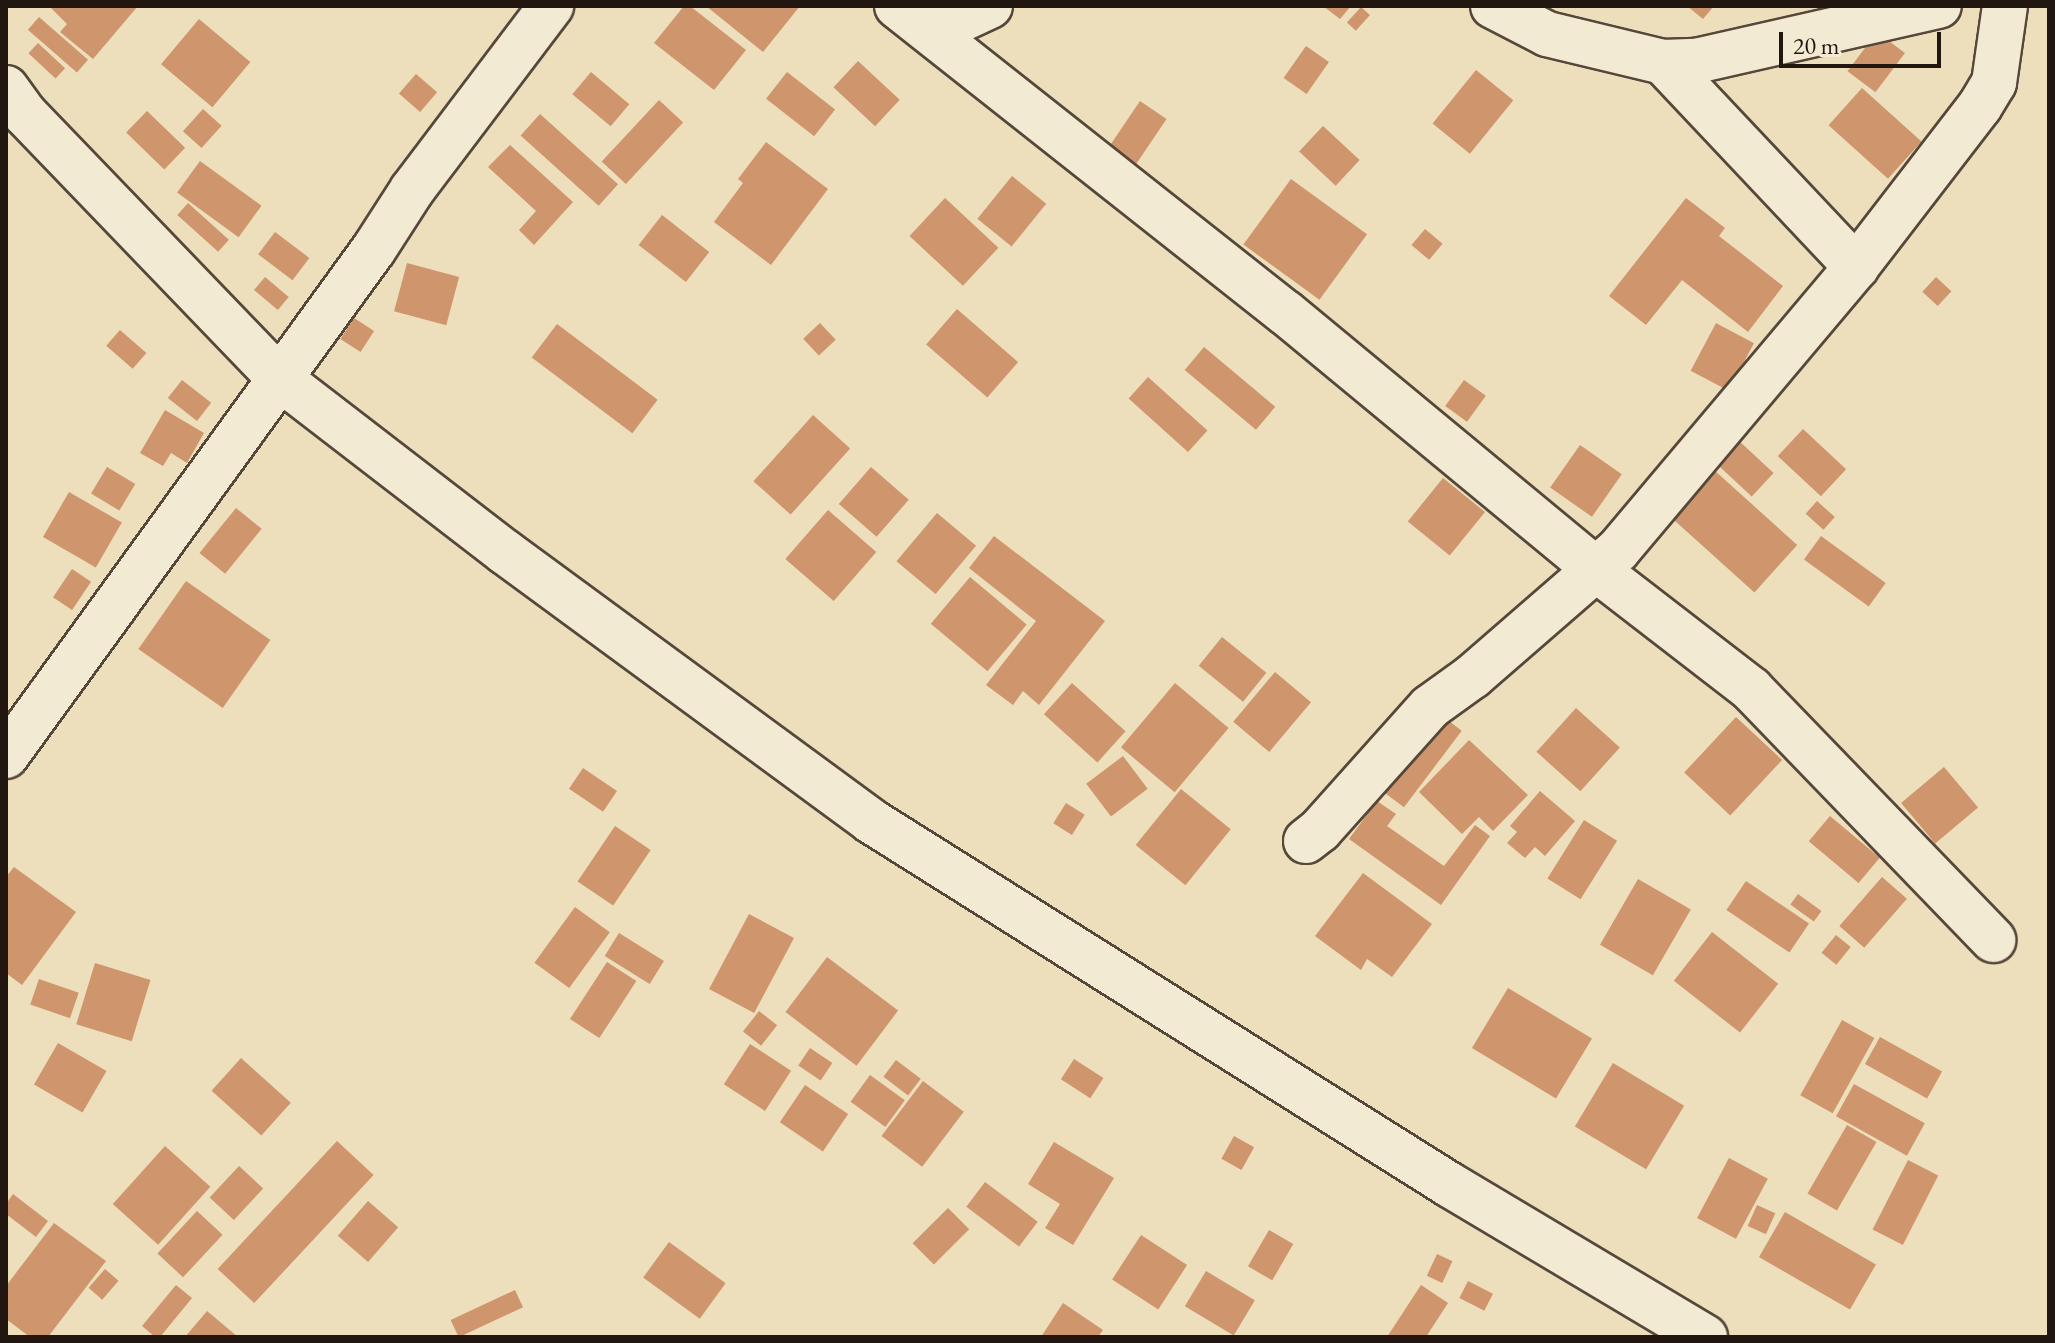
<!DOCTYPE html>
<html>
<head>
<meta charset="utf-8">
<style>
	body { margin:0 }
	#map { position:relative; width:2055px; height:1343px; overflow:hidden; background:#eddebc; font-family:"EB Garamond",serif }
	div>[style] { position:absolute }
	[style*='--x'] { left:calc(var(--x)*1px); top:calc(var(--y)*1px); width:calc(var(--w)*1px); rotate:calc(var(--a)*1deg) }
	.building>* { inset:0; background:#cf956d; transform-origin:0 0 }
	.roads { filter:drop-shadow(2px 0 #55483b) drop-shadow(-2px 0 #55483b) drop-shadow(0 2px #55483b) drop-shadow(0 -2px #55483b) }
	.minor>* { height:44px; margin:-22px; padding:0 22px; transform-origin:22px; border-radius:22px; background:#f3ead3 }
	.secondary>* { height:44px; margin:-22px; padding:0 22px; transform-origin:22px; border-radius:22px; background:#f3ead3 }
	span { translate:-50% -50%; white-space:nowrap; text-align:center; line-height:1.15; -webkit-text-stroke:6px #f3ead3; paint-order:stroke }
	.frame { position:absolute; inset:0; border:8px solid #221610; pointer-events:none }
	.scale { position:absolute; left:1779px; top:32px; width:162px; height:36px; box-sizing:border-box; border:4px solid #221610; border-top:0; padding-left:10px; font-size:24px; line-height:28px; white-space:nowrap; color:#221610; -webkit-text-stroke:6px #f3ead3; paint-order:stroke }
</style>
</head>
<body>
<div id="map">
	<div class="building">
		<div style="clip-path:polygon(49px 6px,138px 6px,93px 59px,60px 32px,67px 24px)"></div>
		<div style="clip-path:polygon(684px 6px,690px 6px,746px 50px,714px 90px,654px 43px)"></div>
		<div style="clip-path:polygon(706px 6px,800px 6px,763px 52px)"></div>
		<div style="clip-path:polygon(1323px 6px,1351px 6px,1340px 19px)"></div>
		<div style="clip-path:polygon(1687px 6px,1714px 6px,1703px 19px)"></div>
		<div style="left:1361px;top:7px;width:12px;height:21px;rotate:42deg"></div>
		<div style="left:39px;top:17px;width:65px;height:17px;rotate:41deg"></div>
		<div style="left:199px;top:19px;width:67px;height:59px;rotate:40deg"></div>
		<div style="left:1877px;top:32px;width:35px;height:49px;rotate:37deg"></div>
		<div style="left:38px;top:43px;width:37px;height:14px;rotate:43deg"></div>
		<div style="left:1306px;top:46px;width:28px;height:39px;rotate:35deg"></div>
		<div style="left:858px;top:61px;width:57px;height:36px;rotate:43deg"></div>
		<div style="left:1476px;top:70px;width:48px;height:69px;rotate:39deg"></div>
		<div style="left:591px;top:72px;width:50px;height:29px;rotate:40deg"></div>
		<div style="left:787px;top:72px;width:61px;height:34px;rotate:38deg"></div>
		<div style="left:416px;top:74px;width:28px;height:26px;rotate:41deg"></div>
		<div style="left:1862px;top:88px;width:80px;height:50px;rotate:42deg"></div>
		<div style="left:659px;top:100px;width:33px;height:84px;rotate:43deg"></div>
		<div style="left:1140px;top:101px;width:32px;height:60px;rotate:34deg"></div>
		<div style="left:203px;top:109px;width:25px;height:30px;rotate:42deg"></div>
		<div style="left:147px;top:111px;width:53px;height:30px;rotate:44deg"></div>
		<div style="left:540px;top:114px;width:105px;height:29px;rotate:42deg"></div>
		<div style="left:1323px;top:126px;width:50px;height:35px;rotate:43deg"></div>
		<div style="clip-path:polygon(766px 142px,828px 189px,771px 265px,714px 222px,743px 183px,738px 179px)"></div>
		<div style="clip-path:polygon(510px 145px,573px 202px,534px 245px,519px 230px,536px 211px,488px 167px)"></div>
		<div style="left:200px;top:161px;width:76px;height:39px;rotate:36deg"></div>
		<div style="left:1012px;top:176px;width:44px;height:55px;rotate:39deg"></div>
		<div style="left:1291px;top:179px;width:94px;height:81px;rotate:36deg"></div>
		<div style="left:945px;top:198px;width:73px;height:52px;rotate:43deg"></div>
		<div style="clip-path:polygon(1686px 198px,1725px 228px,1719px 236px,1783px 286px,1748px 332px,1682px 280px,1646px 325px,1609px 296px)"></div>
		<div style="left:188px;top:203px;width:55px;height:16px;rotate:42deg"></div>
		<div style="left:662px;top:215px;width:60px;height:38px;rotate:38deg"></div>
		<div style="left:1425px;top:229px;width:23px;height:21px;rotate:40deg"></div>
		<div style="left:275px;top:232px;width:43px;height:28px;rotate:37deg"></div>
		<div style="left:407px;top:263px;width:54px;height:50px;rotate:15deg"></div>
		<div style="left:265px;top:277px;width:31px;height:17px;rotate:40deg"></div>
		<div style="left:1936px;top:277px;width:21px;height:20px;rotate:43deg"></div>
		<div style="left:957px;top:309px;width:81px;height:47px;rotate:41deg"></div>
		<div style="left:354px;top:318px;width:24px;height:25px;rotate:33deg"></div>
		<div style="left:820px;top:323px;width:23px;height:23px;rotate:47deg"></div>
		<div style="left:1716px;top:323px;width:43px;height:54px;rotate:28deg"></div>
		<div style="left:557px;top:324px;width:126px;height:42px;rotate:37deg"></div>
		<div style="left:120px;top:330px;width:35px;height:21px;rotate:41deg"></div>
		<div style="left:1204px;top:347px;width:93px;height:30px;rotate:40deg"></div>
		<div style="left:1148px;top:377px;width:80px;height:29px;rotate:42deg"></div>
		<div style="left:182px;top:380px;width:37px;height:23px;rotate:38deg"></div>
		<div style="left:1464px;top:380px;width:27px;height:32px;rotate:36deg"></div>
		<div style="clip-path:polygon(165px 410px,204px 433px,187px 463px,171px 453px,163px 466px,140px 453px)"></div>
		<div style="left:813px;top:415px;width:50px;height:89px;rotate:42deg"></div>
		<div style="left:1803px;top:429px;width:59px;height:37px;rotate:43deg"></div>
		<div style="left:1737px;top:439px;width:50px;height:32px;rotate:43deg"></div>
		<div style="left:1580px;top:445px;width:51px;height:52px;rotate:35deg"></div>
		<div style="left:107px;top:467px;width:33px;height:31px;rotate:31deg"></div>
		<div style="left:871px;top:467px;width:50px;height:49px;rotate:41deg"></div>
		<div style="left:1714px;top:470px;width:112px;height:64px;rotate:42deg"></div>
		<div style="left:1443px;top:478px;width:54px;height:56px;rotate:39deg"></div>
		<div style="left:69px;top:492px;width:61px;height:52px;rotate:30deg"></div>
		<div style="left:1817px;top:501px;width:24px;height:17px;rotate:42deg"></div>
		<div style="left:236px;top:508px;width:33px;height:58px;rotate:39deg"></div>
		<div style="left:828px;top:510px;width:64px;height:65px;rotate:41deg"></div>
		<div style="left:937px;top:513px;width:51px;height:63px;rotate:40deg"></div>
		<div style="clip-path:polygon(994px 536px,1105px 621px,1039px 705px,1023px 691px,1013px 705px,986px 685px,1036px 621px,969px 568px)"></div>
		<div style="left:1821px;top:536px;width:80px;height:29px;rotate:36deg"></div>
		<div style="left:72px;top:569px;width:23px;height:34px;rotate:34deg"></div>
		<div style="left:970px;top:577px;width:74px;height:61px;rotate:40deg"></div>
		<div style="left:186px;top:581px;width:103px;height:83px;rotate:35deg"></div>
		<div style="left:1222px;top:637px;width:57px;height:37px;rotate:39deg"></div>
		<div style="left:1275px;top:672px;width:47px;height:65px;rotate:40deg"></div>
		<div style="left:1072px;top:683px;width:72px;height:42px;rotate:42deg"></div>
		<div style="left:1175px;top:683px;width:70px;height:84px;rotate:40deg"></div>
		<div style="left:1576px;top:708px;width:59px;height:59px;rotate:42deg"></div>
		<div style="left:1441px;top:715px;width:26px;height:96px;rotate:37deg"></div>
		<div style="left:1736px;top:717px;width:63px;height:76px;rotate:43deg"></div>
		<div style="clip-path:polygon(1469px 740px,1528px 795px,1493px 831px,1479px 817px,1462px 834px,1419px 792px)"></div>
		<div style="left:1123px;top:756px;width:41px;height:46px;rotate:53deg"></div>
		<div style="left:1944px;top:767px;width:53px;height:56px;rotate:50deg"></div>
		<div style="left:583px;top:768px;width:41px;height:25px;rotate:34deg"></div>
		<div style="left:1181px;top:789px;width:64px;height:72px;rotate:39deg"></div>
		<div style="clip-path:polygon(1540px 791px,1575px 821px,1545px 856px,1535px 847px,1525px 858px,1507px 843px,1517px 832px,1510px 826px)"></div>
		<div style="clip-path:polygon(1377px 801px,1396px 814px,1387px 826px,1444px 866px,1475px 825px,1490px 836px,1441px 905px,1349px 839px)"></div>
		<div style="left:1066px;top:803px;width:22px;height:24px;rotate:32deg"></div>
		<div style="left:1830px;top:816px;width:65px;height:33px;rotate:40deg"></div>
		<div style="left:1584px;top:820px;width:39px;height:69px;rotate:32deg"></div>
		<div style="left:615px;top:826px;width:43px;height:67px;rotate:34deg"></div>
		<div style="clip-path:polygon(14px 867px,76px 912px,22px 985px,6px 973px,6px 877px)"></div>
		<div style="clip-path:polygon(1363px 873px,1432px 924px,1392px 977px,1367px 959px,1361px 970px,1315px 936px)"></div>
		<div style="left:1882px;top:877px;width:33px;height:65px;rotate:41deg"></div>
		<div style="left:1638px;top:879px;width:61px;height:76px;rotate:30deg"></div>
		<div style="left:1746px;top:881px;width:76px;height:35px;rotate:34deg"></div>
		<div style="left:1798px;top:894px;width:29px;height:13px;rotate:36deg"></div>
		<div style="left:575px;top:907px;width:43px;height:69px;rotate:36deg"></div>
		<div style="left:749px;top:914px;width:51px;height:85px;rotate:28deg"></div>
		<div style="left:1712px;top:932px;width:84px;height:62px;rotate:38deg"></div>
		<div style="left:619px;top:933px;width:53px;height:27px;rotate:32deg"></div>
		<div style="left:1836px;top:935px;width:19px;height:23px;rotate:39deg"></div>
		<div style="left:827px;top:957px;width:89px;height:69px;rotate:37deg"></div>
		<div style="left:607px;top:962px;width:35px;height:68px;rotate:33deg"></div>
		<div style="left:95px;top:963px;width:58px;height:64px;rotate:17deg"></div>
		<div style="left:39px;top:979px;width:42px;height:27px;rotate:19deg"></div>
		<div style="left:1508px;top:988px;width:98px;height:70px;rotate:31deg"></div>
		<div style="left:759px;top:1011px;width:23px;height:26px;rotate:38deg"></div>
		<div style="left:1842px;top:1020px;width:37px;height:86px;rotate:29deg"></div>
		<div style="left:1880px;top:1037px;width:71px;height:31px;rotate:29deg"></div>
		<div style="left:58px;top:1043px;width:56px;height:48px;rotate:30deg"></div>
		<div style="left:750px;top:1044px;width:49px;height:48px;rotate:33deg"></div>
		<div style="left:810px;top:1048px;width:27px;height:21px;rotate:34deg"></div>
		<div style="left:241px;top:1058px;width:67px;height:44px;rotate:42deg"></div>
		<div style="left:1074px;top:1059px;width:35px;height:24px;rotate:33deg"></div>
		<div style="left:896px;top:1060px;width:31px;height:21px;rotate:37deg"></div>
		<div style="left:1613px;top:1063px;width:83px;height:74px;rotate:31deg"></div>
		<div style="left:870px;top:1075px;width:43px;height:33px;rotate:36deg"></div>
		<div style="left:923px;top:1081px;width:51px;height:69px;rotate:37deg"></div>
		<div style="left:1854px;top:1084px;width:81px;height:37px;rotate:29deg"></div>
		<div style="left:805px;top:1085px;width:52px;height:45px;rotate:34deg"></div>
		<div style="left:1847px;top:1125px;width:34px;height:79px;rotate:30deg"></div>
		<div style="left:1234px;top:1136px;width:23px;height:26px;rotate:29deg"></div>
		<div style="left:337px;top:1141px;width:50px;height:175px;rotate:43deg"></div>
		<div style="clip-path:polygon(1054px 1142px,1114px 1178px,1073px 1245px,1045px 1228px,1060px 1204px,1028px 1184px)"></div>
		<div style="left:165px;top:1146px;width:61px;height:78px;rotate:42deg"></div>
		<div style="left:1729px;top:1158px;width:44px;height:68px;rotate:28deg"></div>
		<div style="left:1908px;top:1160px;width:34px;height:78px;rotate:27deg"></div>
		<div style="left:239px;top:1166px;width:33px;height:43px;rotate:43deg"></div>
		<div style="left:985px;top:1182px;width:66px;height:31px;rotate:37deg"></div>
		<div style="clip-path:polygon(13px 1194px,48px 1221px,36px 1237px,6px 1214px,6px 1204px)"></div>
		<div style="left:368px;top:1201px;width:40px;height:46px;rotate:41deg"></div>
		<div style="left:1757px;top:1205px;width:20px;height:23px;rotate:24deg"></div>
		<div style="left:948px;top:1208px;width:30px;height:50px;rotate:45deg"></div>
		<div style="left:197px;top:1211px;width:35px;height:58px;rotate:43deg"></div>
		<div style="left:1785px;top:1212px;width:105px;height:52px;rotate:30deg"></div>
		<div style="clip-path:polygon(54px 1223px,106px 1261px,48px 1337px,30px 1337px,6px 1319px,6px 1286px)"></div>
		<div style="left:1269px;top:1230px;width:28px;height:42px;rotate:30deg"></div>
		<div style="left:1141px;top:1235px;width:55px;height:53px;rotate:33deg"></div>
		<div style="left:669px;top:1242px;width:70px;height:44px;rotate:36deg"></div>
		<div style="left:1437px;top:1254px;width:17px;height:24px;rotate:25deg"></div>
		<div style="left:105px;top:1269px;width:18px;height:25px;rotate:41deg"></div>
		<div style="left:1206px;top:1271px;width:57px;height:41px;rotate:31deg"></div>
		<div style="left:1468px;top:1281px;width:28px;height:19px;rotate:27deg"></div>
		<div style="clip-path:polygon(176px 1285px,192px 1298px,160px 1337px,155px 1337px,142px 1326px)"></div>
		<div style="clip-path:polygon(1421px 1285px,1448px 1303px,1426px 1337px,1387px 1337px)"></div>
		<div style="left:515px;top:1290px;width:19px;height:71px;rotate:65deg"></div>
		<div style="clip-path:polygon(1063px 1303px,1103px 1330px,1098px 1337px,1041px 1337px)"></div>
		<div style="clip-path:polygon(207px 1311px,238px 1337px,185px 1337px)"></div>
	</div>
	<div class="roads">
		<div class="minor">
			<div style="--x:897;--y:6;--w:496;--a:38.3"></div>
			<div style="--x:1286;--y:313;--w:403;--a:39.6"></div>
			<div style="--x:1597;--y:570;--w:195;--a:37.7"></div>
			<div style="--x:1751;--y:689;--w:349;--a:46"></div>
			<div style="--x:1493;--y:6;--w:61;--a:27.4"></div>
			<div style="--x:1547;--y:34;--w:119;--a:13.6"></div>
			<div style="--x:1663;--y:62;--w:33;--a:-2"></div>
			<div style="--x:1696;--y:61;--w:249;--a:-12.8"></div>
			<div style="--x:932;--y:33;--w:64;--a:-25"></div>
			<div style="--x:1663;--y:62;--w:282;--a:46.7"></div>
			<div style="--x:6;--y:756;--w:626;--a:-54.03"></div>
			<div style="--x:374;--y:249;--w:70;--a:-57.2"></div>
			<div style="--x:412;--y:190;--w:231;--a:-52.9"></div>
			<div style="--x:1306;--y:841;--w:18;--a:-38"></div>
			<div style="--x:1320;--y:830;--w:165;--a:-48.2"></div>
			<div style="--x:1430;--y:707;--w:53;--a:-35.8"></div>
			<div style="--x:1473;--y:676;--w:192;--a:-41"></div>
			<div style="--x:1618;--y:550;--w:370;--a:-49.9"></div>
			<div style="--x:1856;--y:267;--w:203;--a:-52.4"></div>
			<div style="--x:1980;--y:106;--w:27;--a:-59"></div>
			<div style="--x:1994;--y:83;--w:78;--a:-81.9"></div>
		</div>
		<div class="secondary">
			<div style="--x:6;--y:88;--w:32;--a:54"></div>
			<div style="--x:25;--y:114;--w:366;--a:46.1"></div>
			<div style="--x:279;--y:378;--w:285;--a:37.6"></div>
			<div style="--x:505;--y:552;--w:454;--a:36.3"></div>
			<div style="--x:871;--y:821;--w:684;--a:32.16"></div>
			<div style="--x:1450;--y:1185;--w:297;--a:30.8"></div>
		</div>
	</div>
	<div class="frame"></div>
	<div class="scale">20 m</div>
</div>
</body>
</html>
